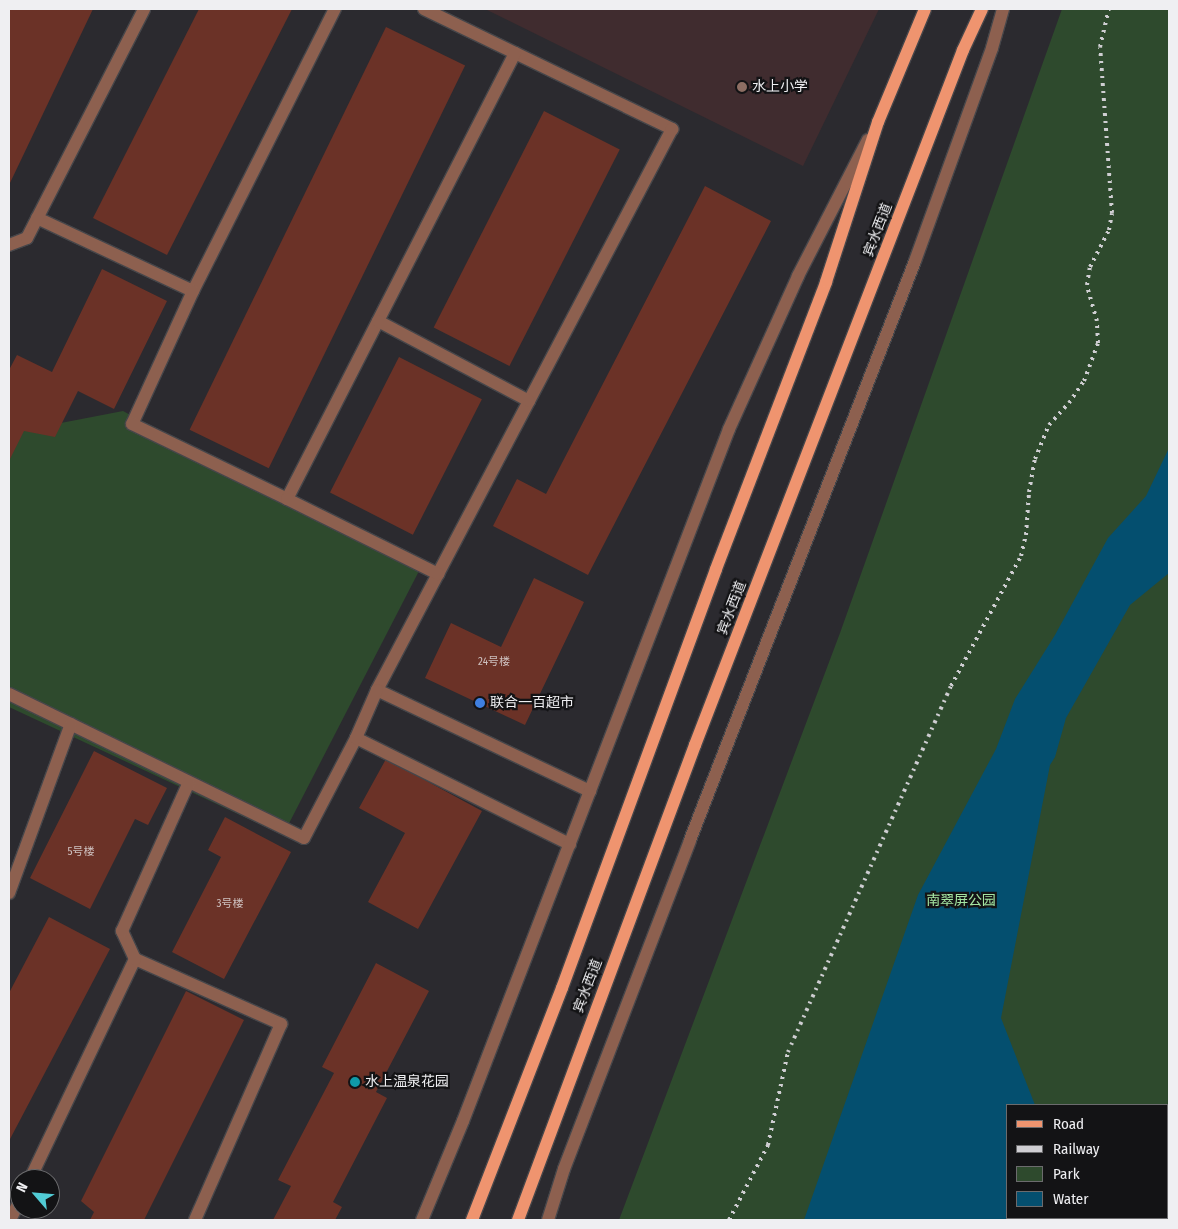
<!DOCTYPE html>
<html>
<head>
<meta charset="utf-8">
<style>
	body { margin:0 }
	#map { position:relative; width:1178px; height:1229px; overflow:hidden; background:#2b2a2f; font-family:"Fira Sans Condensed","Noto Sans SC",sans-serif }
	div>[style] { position:absolute }
	[style*='--x'] { left:calc(var(--x)*1px); top:calc(var(--y)*1px); width:calc(var(--w)*1px); rotate:calc(var(--a)*1deg) }
	.education>* { inset:0; background:#402c2f }
	.green>* { inset:0; background:#2e4a2d }
	.water>* { inset:0; background:#044f6f }
	.building>* { inset:0; background:#6b3227; transform-origin:0 0 }
	.roads { filter:drop-shadow(1px 0 #46464a) drop-shadow(-1px 0 #46464a) drop-shadow(0 1px #46464a) drop-shadow(0 -1px #46464a) }
	.minor>* { height:12px; margin:-6px; padding:0 6px; transform-origin:6px; border-radius:6px; background:#8d604f }
	.tertiary>* { height:12px; margin:-6px; padding:0 6px; transform-origin:6px; border-radius:6px; background:#8d604f }
	.primary>* { height:12px; margin:-6px; padding:0 6px; transform-origin:6px; border-radius:6px; background:#ef946f }
	.rail>* { height:4px; margin-top:-2px; transform-origin:0; background:repeating-linear-gradient(90deg,#cfced2 0 2.5px,transparent 0 7.5px) }
	.dots>* { width:14px; height:14px; translate:-50% -50%; box-sizing:border-box; border:2px solid #131315; border-radius:50% }
	span { translate:-50% -50%; white-space:nowrap; text-align:center; line-height:1.15; -webkit-text-stroke:4.5px #131315; paint-order:stroke }
	.number-label { font-size:11px; color:#cec0bf }
	.number-label span { -webkit-text-stroke-width:0 }
	.poi-label { font-size:14px; color:#efeff2 }
	.left { translate:0 -50%; text-align:left }
	.street-label { font-size:14px; color:#efeff2 }
	.park-label { font-size:14px; color:#a4e5a2 }
	.frame { position:absolute; inset:0; border:10px solid #efeff2; pointer-events:none }
	.legend { position:absolute; left:1006px; top:1104px; width:162px; height:115px; box-sizing:border-box; background:#131315; border:1px solid #6b6b6d; margin:0; padding:6px 9px; list-style:none; font-size:15px; color:#efeff2 }
	.legend li { display:flex; align-items:center; gap:10px; height:25px }
	.legend b { width:25px; border:1px solid #6b6b6d }
	.north { position:absolute; left:10px; top:1169px; width:50px; height:50px; box-sizing:border-box; background:#131315; border:1px solid #6b6b6d; border-radius:50%; rotate:297deg; font-size:14px; font-weight:700; line-height:20px; text-align:center; color:#efeff2 }
	.north::after { content:''; display:block; margin:auto; width:18px; height:22px; background:#51ccd5; clip-path:polygon(50% 0,100% 100%,50% 72%,0 100%) }
</style>
</head>
<body>
<div id="map">
	<div class="education">
		<div style="clip-path:polygon(485px 9px,879px 9px,803px 166px)"></div>
	</div>
	<div class="green">
		<div style="clip-path:polygon(evenodd,1062px 9px,1169px 9px,1169px 1220px,619px 1220px,840px 633px,1062px 9px,1007px 1105px,1167px 1105px,1167px 1218px,1007px 1218px,1007px 1105px)"></div>
		<div style="clip-path:polygon(123px 411px,419px 571px,283px 835px,9px 707px,9px 433px)"></div>
	</div>
	<div class="water">
		<div style="clip-path:polygon(1169px 448px,1169px 573px,1130px 605px,1066px 718px,1055px 757px,1050px 765px,1001px 1018px,1035px 1105px,1007px 1105px,1007px 1218px,1078px 1218px,1079px 1220px,804px 1220px,918px 895px,996px 749px,1015px 699px,1055px 635px,1108px 538px,1146px 496px)"></div>
	</div>
	<div class="building">
		<div style="clip-path:polygon(9px 9px,93px 9px,9px 185px)"></div>
		<div style="clip-path:polygon(199px 9px,292px 9px,167px 255px,93px 218px)"></div>
		<div style="left:386px;top:27px;width:88px;height:448px;rotate:26deg"></div>
		<div style="left:544px;top:111px;width:85px;height:243px;rotate:27deg"></div>
		<div style="clip-path:polygon(705px 186px,771px 221px,588px 575px,493px 526px,517px 479px,546px 494px)"></div>
		<div style="clip-path:polygon(102px 269px,167px 301px,114px 409px,78px 391px,55px 437px,24px 431px,9px 461px,9px 370px,17px 355px,52px 372px)"></div>
		<div style="left:399px;top:357px;width:93px;height:152px;rotate:27deg"></div>
		<div style="clip-path:polygon(534px 578px,584px 602px,525px 725px,425px 678px,451px 623px,501px 647px)"></div>
		<div style="clip-path:polygon(94px 751px,167px 788px,148px 825px,135px 819px,90px 909px,30px 878px)"></div>
		<div style="clip-path:polygon(386px 759px,482px 811px,418px 929px,368px 902px,405px 833px,359px 808px)"></div>
		<div style="clip-path:polygon(225px 817px,291px 852px,224px 979px,172px 952px,221px 857px,208px 850px)"></div>
		<div style="clip-path:polygon(49px 917px,110px 949px,9px 1141px,9px 993px)"></div>
		<div style="clip-path:polygon(376px 963px,429px 991px,376px 1092px,387px 1098px,333px 1202px,342px 1207px,335px 1220px,273px 1220px,291px 1186px,278px 1180px,334px 1073px,322px 1067px)"></div>
		<div style="clip-path:polygon(186px 991px,244px 1020px,144px 1220px,90px 1220px,94px 1212px,81px 1201px)"></div>
	</div>
	<div class="roads">
		<div class="minor">
			<div style="--x:424;--y:9;--w:276;--a:25.8"></div>
			<div style="--x:672;--y:129;--w:634;--a:117.74"></div>
			<div style="--x:377;--y:690;--w:236;--a:25.4"></div>
			<div style="--x:37;--y:218;--w:172;--a:25.1"></div>
			<div style="--x:193;--y:291;--w:316;--a:-63.3"></div>
			<div style="--x:9;--y:245;--w:19;--a:-21"></div>
			<div style="--x:27;--y:238;--w:257;--a:-62.9"></div>
			<div style="--x:193;--y:291;--w:146;--a:114.6"></div>
			<div style="--x:132;--y:424;--w:172;--a:25.8"></div>
			<div style="--x:287;--y:499;--w:501;--a:-62.92"></div>
			<div style="--x:378;--y:321;--w:171;--a:27.9"></div>
			<div style="--x:287;--y:499;--w:169;--a:26.4"></div>
			<div style="--x:9;--y:694;--w:328;--a:26"></div>
			<div style="--x:304;--y:838;--w:113;--a:-62.5"></div>
			<div style="--x:356;--y:738;--w:239;--a:26.4"></div>
			<div style="--x:356;--y:738;--w:52;--a:-66.4"></div>
			<div style="--x:9;--y:893;--w:180;--a:-69.9"></div>
			<div style="--x:135;--y:959;--w:160;--a:24"></div>
			<div style="--x:281;--y:1024;--w:214;--a:113.7"></div>
			<div style="--x:30;--y:1179;--w:244;--a:-64.5"></div>
			<div style="--x:135;--y:959;--w:31;--a:-115"></div>
			<div style="--x:122;--y:931;--w:163;--a:-65.8"></div>
			<div style="--x:10;--y:1220;--w:22;--a:-63"></div>
		</div>
		<div class="tertiary">
			<div style="--x:422;--y:1220;--w:107;--a:-67.5"></div>
			<div style="--x:463;--y:1121;--w:741;--a:-68.97"></div>
			<div style="--x:729;--y:429;--w:168;--a:-65.7"></div>
			<div style="--x:798;--y:276;--w:153;--a:-62.8"></div>
			<div style="--x:548;--y:1220;--w:53;--a:-72.6"></div>
			<div style="--x:564;--y:1169;--w:352;--a:-69"></div>
			<div style="--x:690;--y:840;--w:621;--a:-68.76"></div>
			<div style="--x:915;--y:261;--w:226;--a:-70.1"></div>
			<div style="--x:992;--y:48;--w:41;--a:-74.2"></div>
		</div>
		<div class="primary">
			<div style="--x:472;--y:1220;--w:249;--a:-68.8"></div>
			<div style="--x:562;--y:988;--w:446;--a:-69.8"></div>
			<div style="--x:716;--y:569;--w:307;--a:-69"></div>
			<div style="--x:826;--y:282;--w:168;--a:-72"></div>
			<div style="--x:878;--y:122;--w:122;--a:-67.4"></div>
			<div style="--x:518;--y:1220;--w:507;--a:-69.56"></div>
			<div style="--x:695;--y:745;--w:745;--a:-68.91"></div>
			<div style="--x:963;--y:50;--w:45;--a:-65.1"></div>
		</div>
	</div>
	<div class="rail">
		<div style="--x:729;--y:1220;--w:85;--a:-62.5"></div>
		<div style="--x:768;--y:1145;--w:95;--a:-77.9"></div>
		<div style="--x:788;--y:1052;--w:401;--a:-66"></div>
		<div style="--x:951;--y:686;--w:148;--a:-61.7"></div>
		<div style="--x:1021;--y:556;--w:22;--a:-77"></div>
		<div style="--x:1026;--y:535;--w:43;--a:-86"></div>
		<div style="--x:1029;--y:492;--w:34;--a:-80"></div>
		<div style="--x:1035;--y:459;--w:37;--a:-68"></div>
		<div style="--x:1049;--y:425;--w:30;--a:-48"></div>
		<div style="--x:1069;--y:403;--w:27;--a:-56"></div>
		<div style="--x:1084;--y:381;--w:40;--a:-69.8"></div>
		<div style="--x:1098;--y:343;--w:22;--a:-93"></div>
		<div style="--x:1097;--y:321;--w:37;--a:-106"></div>
		<div style="--x:1087;--y:285;--w:18;--a:-81"></div>
		<div style="--x:1090;--y:267;--w:42;--a:-62.8"></div>
		<div style="--x:1109;--y:230;--w:17;--a:-80"></div>
		<div style="--x:1112;--y:213;--w:166;--a:-94.1"></div>
		<div style="--x:1100;--y:47;--w:39;--a:-77"></div>
	</div>
	<div class="dots">
		<div style="left:742px;top:87px;background:#8d6e63"></div>
		<div style="left:480px;top:703px;background:#3f7fe0"></div>
		<div style="left:355px;top:1082px;background:#0f9aa8"></div>
	</div>
	<div class="number-label">
		<span style="left:494px;top:662px">24号楼</span>
		<span style="left:81px;top:852px">5号楼</span>
		<span style="left:230px;top:904px">3号楼</span>
	</div>
	<div class="poi-label">
		<span class="left" style="left:752px;top:87px">水上小学</span>
		<span class="left" style="left:490px;top:703px">联合一百超市</span>
		<span class="left" style="left:365px;top:1082px">水上温泉花园</span>
	</div>
	<div class="street-label">
		<span style="left:878px;top:230px;rotate:-69deg">宾水西道</span>
		<span style="left:732px;top:608px;rotate:-69deg">宾水西道</span>
		<span style="left:588px;top:986px;rotate:-69deg">宾水西道</span>
	</div>
	<div class="park-label">
		<span style="left:961px;top:901px">南翠屏公园</span>
	</div>
	<div class="frame"></div>
	<ul class="legend">
	<li><b style="height:6px;background:#ef946f"></b>Road</li>
	<li><b style="height:6px;background:#cfced2"></b>Railway</li>
	<li><b style="height:14px;background:#2e4a2d"></b>Park</li>
	<li><b style="height:14px;background:#044f6f"></b>Water</li>
	</ul>
	<div class="north">N</div>
</div>
</body>
</html>
